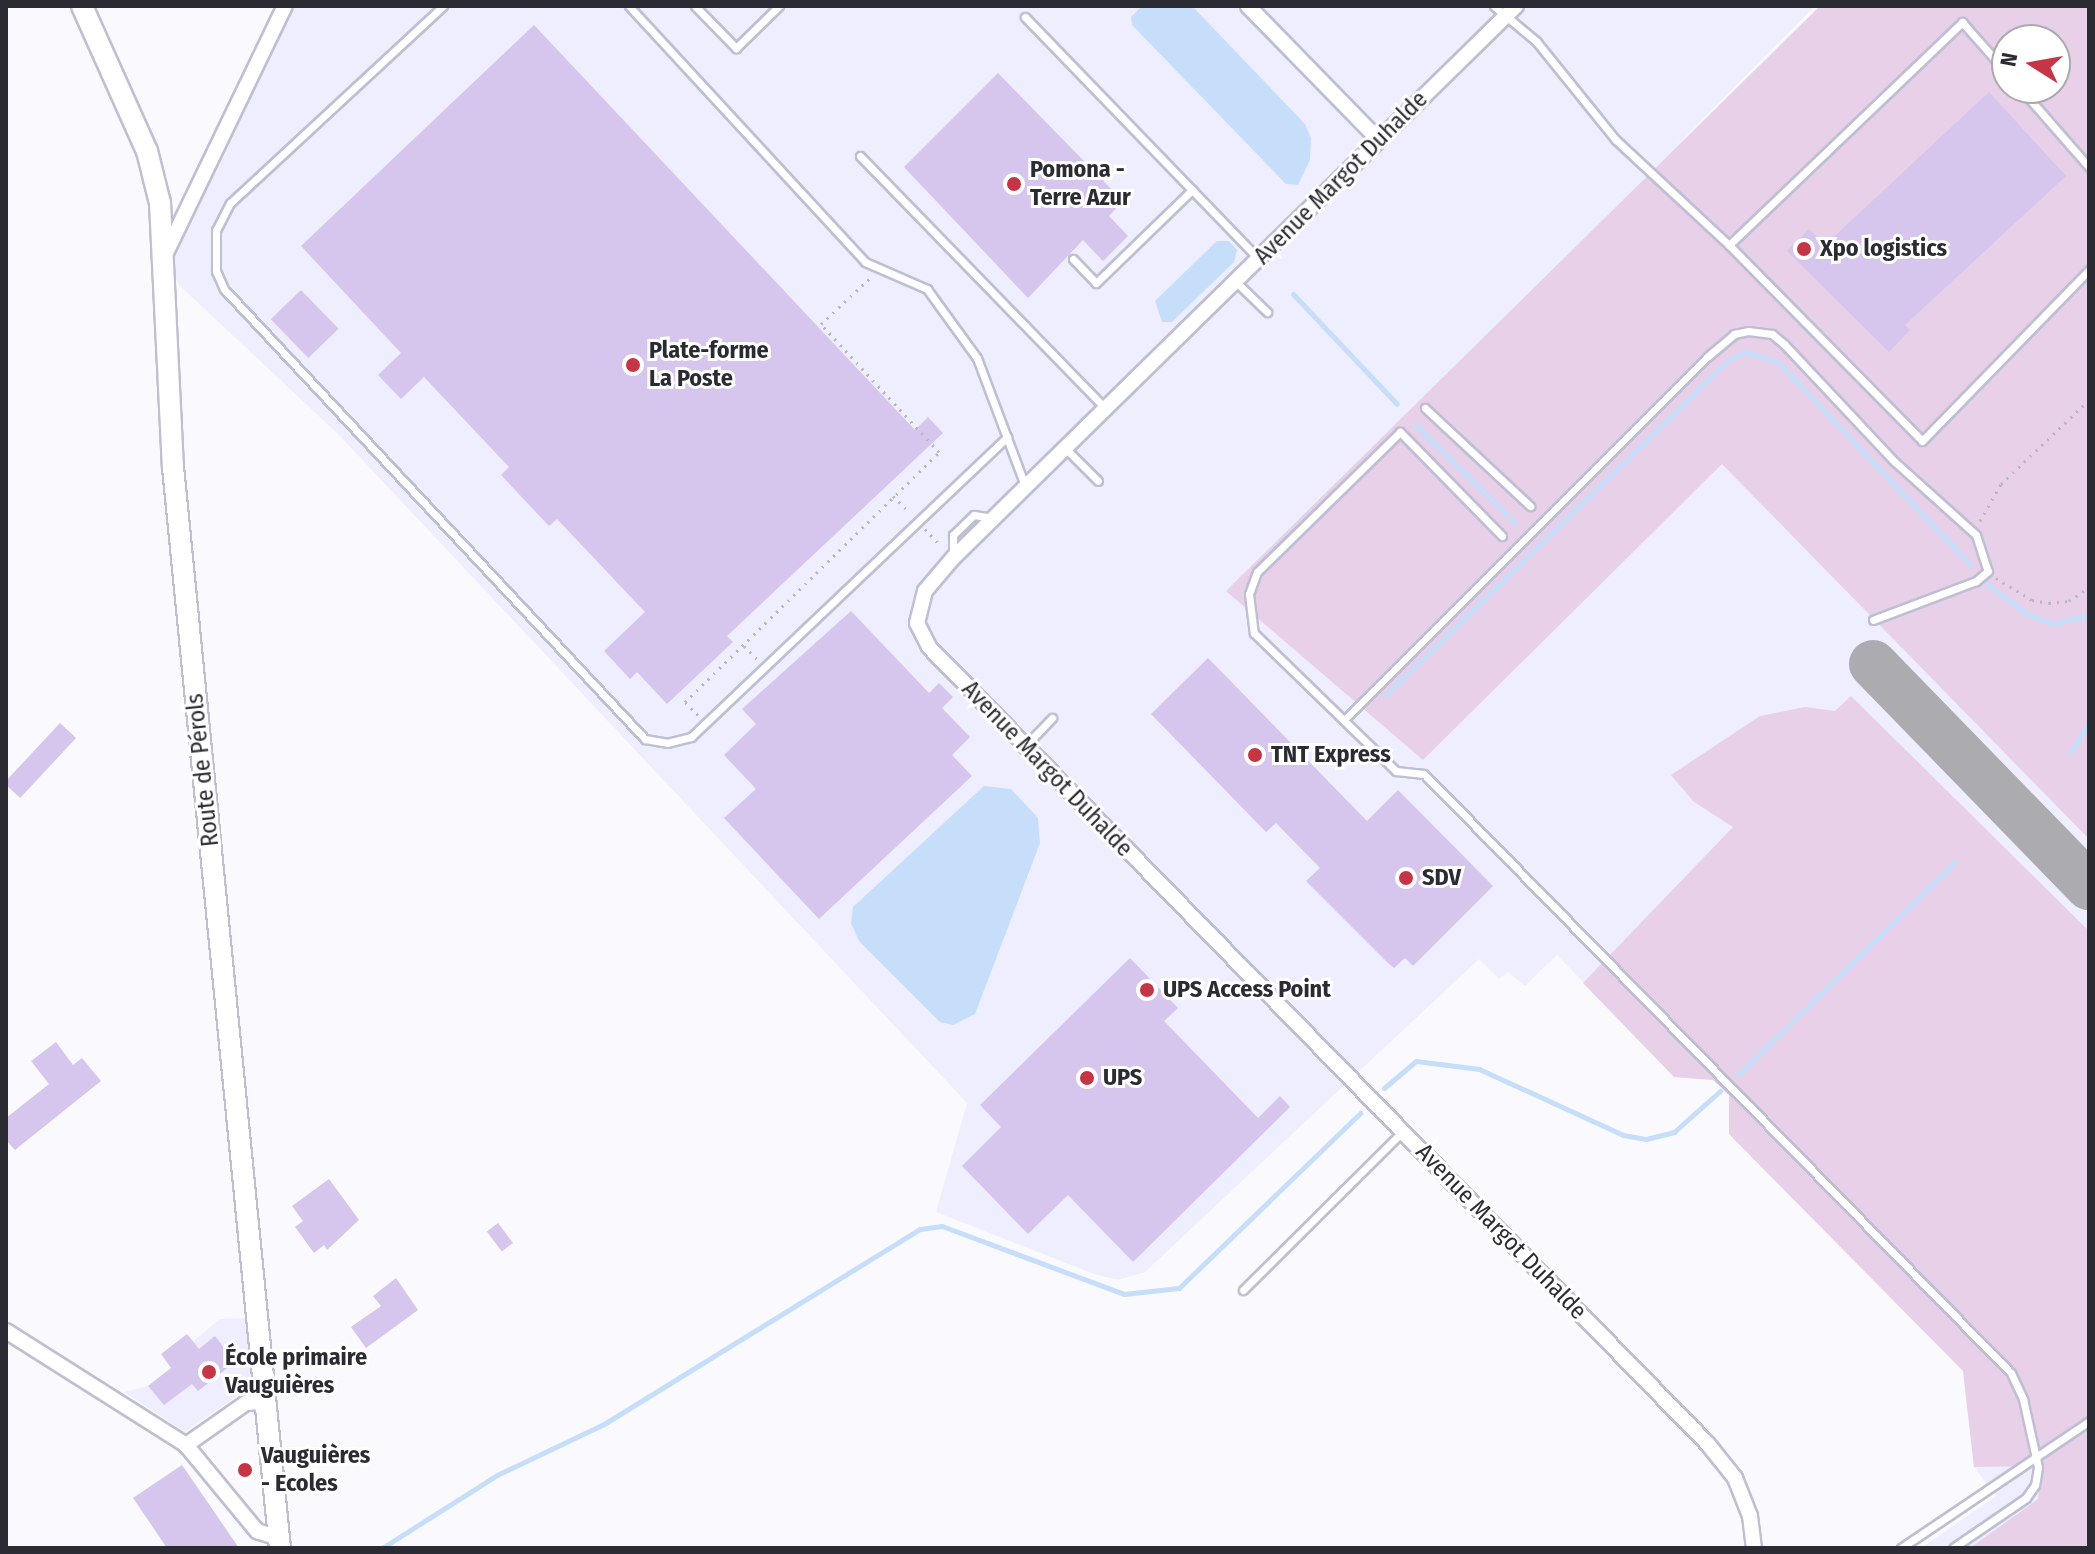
<!DOCTYPE html>
<html>
<head>
<meta charset="utf-8">
<style>
	body { margin:0 }
	#map { position:relative; width:2095px; height:1554px; overflow:hidden; background:#fafafe; font-family:"Fira Sans Condensed",sans-serif }
	div>[style] { position:absolute }
	[style*='--x'] { left:calc(var(--x)*1px); top:calc(var(--y)*1px); width:calc(var(--w)*1px); rotate:calc(var(--a)*1deg) }
	.built>* { inset:0; background:#eef }
	.green>* { inset:0; background:#e7d0e8 }
	.water>* { inset:0; background:#c6def9 }
	.stream>* { height:5px; margin:-2.5px; padding:0 2.5px; transform-origin:2.5px; border-radius:2.5px; background:#c6def9 }
	.taxiway>* { height:48px; margin:-24px; padding:0 24px; transform-origin:24px; border-radius:24px; background:#ababb0 }
	.building>* { inset:0; background:#d6c5ec; transform-origin:0 0 }
	.path>* { height:3px; margin-top:-1.5px; transform-origin:0; background:repeating-linear-gradient(90deg,#b7b7bc 0 2px,transparent 0 8px) }
	.roads { filter:drop-shadow(2px 0 #bfbfd3) drop-shadow(-2px 0 #bfbfd3) drop-shadow(0 2px #bfbfd3) drop-shadow(0 -2px #bfbfd3) }
	.lane>* { height:7px; margin:-3.5px; padding:0 3.5px; transform-origin:3.5px; border-radius:3.5px; background:#fff }
	.street>* { height:14px; margin:-7px; padding:0 7px; transform-origin:7px; border-radius:7px; background:#fff }
	.secondary>* { height:20px; margin:-10px; padding:0 10px; transform-origin:10px; border-radius:10px; background:#fff }
	.dots>* { width:22px; height:22px; translate:-50% -50%; box-sizing:border-box; border:4px solid #fff; border-radius:50% }
	span { translate:-50% -50%; white-space:nowrap; text-align:center; line-height:1.15; -webkit-text-stroke:6px #fff; paint-order:stroke }
	.poi-label { font-size:24px; color:#2b2b33; font-weight:700 }
	.left { translate:0 -50%; text-align:left }
	.street-label { font-size:24px; color:#2b2b33 }
	.frame { position:absolute; inset:0; border:8px solid #2b2b33; pointer-events:none }
	.north { position:absolute; left:1991px; top:24px; width:80px; height:80px; box-sizing:border-box; background:#fff; border:2px solid #aaaaad; border-radius:50%; rotate:281deg; font-size:22px; font-weight:700; line-height:32px; text-align:center; color:#2b2b33 }
	.north::after { content:''; display:block; margin:auto; width:28px; height:36px; background:#c63546; clip-path:polygon(50% 0,100% 100%,50% 72%,0 100%) }
</style>
</head>
<body>
<div id="map">
	<div class="built">
		<div style="clip-path:polygon(evenodd,295px 6px,1815px 6px,1663px 159px,1820px 6px,2089px 6px,2089px 1548px,1921px 1548px,1996px 1496px,1974px 1467px,1963px 1371px,1729px 1134px,1729px 1095px,1713px 1080px,1674px 1077px,1557px 955px,1525px 986px,1508px 972px,1499px 979px,1479px 959px,1145px 1272px,1118px 1280px,1094px 1274px,936px 1212px,967px 1103px,338px 434px,179px 285px,164px 255px,295px 6px,2007px 40px,2055px 40px,2055px 88px,2007px 88px,2007px 40px)"></div>
		<div style="clip-path:polygon(246px 1318px,254px 1384px,185px 1432px,124px 1392px,148px 1386px,176px 1364px,173px 1358px,220px 1319px)"></div>
	</div>
	<div class="green">
		<div style="clip-path:polygon(evenodd,1820px 6px,2089px 6px,2089px 839px,1722px 464px,1423px 760px,1226px 591px,1820px 6px,2007px 40px,2055px 40px,2055px 88px,2007px 88px,2007px 40px)"></div>
		<div style="clip-path:polygon(1851px 696px,2089px 931px,2089px 1548px,1970px 1548px,2038px 1499px,2042px 1466px,1974px 1467px,1963px 1371px,1729px 1134px,1729px 1095px,1713px 1080px,1674px 1077px,1583px 983px,1733px 827px,1694px 802px,1671px 775px,1760px 716px,1805px 707px,1835px 711px)"></div>
	</div>
	<div class="water">
		<div style="clip-path:polygon(1142px 6px,1192px 6px,1305px 124px,1311px 138px,1310px 160px,1298px 185px,1286px 184px,1132px 25px,1131px 17px)"></div>
		<div style="clip-path:polygon(1217px 241px,1229px 241px,1237px 250px,1234px 262px,1172px 322px,1162px 322px,1155px 301px)"></div>
		<div style="clip-path:polygon(984px 786px,1011px 789px,1038px 818px,1040px 843px,975px 1014px,953px 1025px,940px 1022px,859px 941px,851px 923px,853px 907px)"></div>
	</div>
	<div class="stream">
		<div style="--x:1293;--y:294;--w:151;--a:46.6"></div>
		<div style="--x:1416;--y:425;--w:139;--a:44.7"></div>
		<div style="--x:1987;--y:584;--w:49;--a:36.6"></div>
		<div style="--x:2026;--y:613;--w:29;--a:22"></div>
		<div style="--x:2053;--y:624;--w:37;--a:-14"></div>
		<div style="--x:1386;--y:695;--w:480;--a:-44.4"></div>
		<div style="--x:1729;--y:359;--w:18;--a:-22"></div>
		<div style="--x:1746;--y:352;--w:35;--a:18"></div>
		<div style="--x:1779;--y:363;--w:279;--a:46.5"></div>
		<div style="--x:2071;--y:752;--w:35;--a:-59"></div>
		<div style="--x:1738;--y:1075;--w:304;--a:-44.5"></div>
		<div style="--x:1384;--y:1088;--w:42;--a:-40.2"></div>
		<div style="--x:1416;--y:1061;--w:64;--a:7.2"></div>
		<div style="--x:1479;--y:1069;--w:158;--a:24.6"></div>
		<div style="--x:1623;--y:1135;--w:23;--a:10"></div>
		<div style="--x:1646;--y:1139;--w:29;--a:-14"></div>
		<div style="--x:1674;--y:1132;--w:62;--a:-41.7"></div>
		<div style="--x:382;--y:1548;--w:136;--a:-32.4"></div>
		<div style="--x:497;--y:1475;--w:119;--a:-25.5"></div>
		<div style="--x:604;--y:1424;--w:371;--a:-31.7"></div>
		<div style="--x:920;--y:1229;--w:22;--a:-8"></div>
		<div style="--x:942;--y:1226;--w:194;--a:20.5"></div>
		<div style="--x:1124;--y:1294;--w:55;--a:-6.2"></div>
		<div style="--x:1179;--y:1288;--w:252;--a:-44"></div>
	</div>
	<div class="taxiway">
		<div style="--x:1873;--y:664;--w:310;--a:45.8"></div>
	</div>
	<div class="building">
		<div style="clip-path:polygon(534px 25px,915px 430px,928px 417px,943px 433px,727px 636px,733px 642px,667px 704px,637px 672px,630px 679px,604px 651px,645px 612px,557px 519px,549px 526px,501px 475px,509px 467px,424px 377px,401px 399px,378px 375px,401px 353px,301px 246px)"></div>
		<div style="clip-path:polygon(998px 73px,1123px 201px,1109px 216px,1128px 236px,1103px 261px,1083px 240px,1028px 298px,904px 167px)"></div>
		<div style="clip-path:polygon(1989px 92px,2066px 176px,1905px 325px,1910px 330px,1889px 352px,1787px 251px,1809px 229px,1825px 245px)"></div>
		<div style="left:301px;top:290px;width:54px;height:42px;rotate:46deg"></div>
		<div style="clip-path:polygon(851px 611px,929px 693px,939px 683px,953px 697px,942px 708px,970px 737px,952px 755px,972px 776px,819px 919px,724px 818px,756px 789px,724px 755px,756px 724px,742px 709px)"></div>
		<div style="clip-path:polygon(1208px 658px,1367px 821px,1398px 790px,1493px 886px,1413px 966px,1405px 958px,1394px 968px,1388px 963px,1306px 881px,1320px 868px,1276px 823px,1266px 832px,1151px 714px)"></div>
		<div style="left:60px;top:723px;width:22px;height:82px;rotate:43deg"></div>
		<div style="clip-path:polygon(1130px 958px,1178px 1008px,1164px 1021px,1258px 1118px,1280px 1096px,1290px 1107px,1133px 1262px,1068px 1195px,1028px 1234px,962px 1166px,1001px 1127px,980px 1105px)"></div>
		<div style="clip-path:polygon(56px 1042px,73px 1065px,82px 1058px,101px 1081px,15px 1150px,6px 1140px,6px 1118px,49px 1084px,31px 1061px)"></div>
		<div style="clip-path:polygon(329px 1179px,359px 1220px,327px 1250px,324px 1245px,314px 1253px,295px 1227px,303px 1221px,292px 1206px)"></div>
		<div style="left:498px;top:1223px;width:25px;height:14px;rotate:53deg"></div>
		<div style="clip-path:polygon(396px 1278px,418px 1310px,366px 1348px,351px 1327px,381px 1306px,373px 1296px)"></div>
		<div style="clip-path:polygon(187px 1334px,199px 1349px,215px 1336px,235px 1362px,198px 1391px,192px 1384px,164px 1405px,148px 1386px,171px 1368px,161px 1354px)"></div>
		<div style="clip-path:polygon(182px 1465px,239px 1548px,167px 1548px,133px 1498px)"></div>
	</div>
	<div class="path">
		<div style="--x:893;--y:496;--w:23;--a:45"></div>
		<div style="--x:1980;--y:521;--w:43;--a:-60.4"></div>
		<div style="--x:2001;--y:484;--w:122;--a:-43.7"></div>
		<div style="--x:925;--y:529;--w:21;--a:47"></div>
		<div style="--x:1996;--y:578;--w:42;--a:31.4"></div>
		<div style="--x:2032;--y:600;--w:17;--a:10"></div>
		<div style="--x:2049;--y:603;--w:20;--a:-6"></div>
		<div style="--x:2069;--y:601;--w:24;--a:-35"></div>
		<div style="--x:744;--y:646;--w:18;--a:45"></div>
		<div style="--x:698;--y:715;--w:18;--a:-135"></div>
		<div style="--x:685;--y:702;--w:356;--a:-44.5"></div>
		<div style="--x:939;--y:452;--w:174;--a:-132.7"></div>
		<div style="--x:821;--y:324;--w:67;--a:-43.2"></div>
	</div>
	<div class="roads">
		<div class="lane">
			<div style="--x:443;--y:6;--w:290;--a:137.2"></div>
			<div style="--x:230;--y:203;--w:30;--a:117"></div>
			<div style="--x:216;--y:230;--w:41;--a:90"></div>
			<div style="--x:216;--y:271;--w:20;--a:66"></div>
			<div style="--x:224;--y:289;--w:616;--a:46.91"></div>
			<div style="--x:645;--y:739;--w:22;--a:10"></div>
			<div style="--x:667;--y:743;--w:25;--a:-14"></div>
			<div style="--x:691;--y:737;--w:436;--a:-43.5"></div>
			<div style="--x:629;--y:6;--w:348;--a:47.3"></div>
			<div style="--x:865;--y:262;--w:68;--a:23.5"></div>
			<div style="--x:927;--y:289;--w:85;--a:54.1"></div>
			<div style="--x:977;--y:358;--w:137;--a:69.4"></div>
			<div style="--x:695;--y:6;--w:59;--a:45.7"></div>
			<div style="--x:736;--y:48;--w:60;--a:-44.3"></div>
			<div style="--x:1494;--y:6;--w:55;--a:39.8"></div>
			<div style="--x:1536;--y:41;--w:127;--a:51.1"></div>
			<div style="--x:1616;--y:140;--w:154;--a:42.9"></div>
			<div style="--x:1729;--y:245;--w:275;--a:45.4"></div>
			<div style="--x:1922;--y:441;--w:239;--a:-45.7"></div>
			<div style="--x:1025;--y:17;--w:337;--a:46"></div>
			<div style="--x:2020;--y:88;--w:105;--a:48.9"></div>
			<div style="--x:860;--y:156;--w:353;--a:45.8"></div>
			<div style="--x:1729;--y:245;--w:323;--a:-43.7"></div>
			<div style="--x:1962;--y:22;--w:68;--a:48.6"></div>
			<div style="--x:1073;--y:259;--w:33;--a:46"></div>
			<div style="--x:1096;--y:283;--w:134;--a:-44.1"></div>
			<div style="--x:1237;--y:283;--w:42;--a:44"></div>
			<div style="--x:1425;--y:408;--w:144;--a:43"></div>
			<div style="--x:1066;--y:449;--w:45;--a:45"></div>
			<div style="--x:1502;--y:536;--w:146;--a:-134.4"></div>
			<div style="--x:1400;--y:432;--w:200;--a:135.6"></div>
			<div style="--x:1257;--y:572;--w:23;--a:110"></div>
			<div style="--x:1249;--y:594;--w:39;--a:83"></div>
			<div style="--x:1254;--y:633;--w:198;--a:44.2"></div>
			<div style="--x:1396;--y:771;--w:28;--a:6"></div>
			<div style="--x:1424;--y:774;--w:839;--a:45.58"></div>
			<div style="--x:2011;--y:1373;--w:29;--a:65"></div>
			<div style="--x:2023;--y:1399;--w:70;--a:77.6"></div>
			<div style="--x:2038;--y:1467;--w:18;--a:99"></div>
			<div style="--x:2035;--y:1485;--w:16;--a:125"></div>
			<div style="--x:2026;--y:1498;--w:88;--a:145.6"></div>
			<div style="--x:953;--y:555;--w:20;--a:-90"></div>
			<div style="--x:953;--y:535;--w:29;--a:-44"></div>
			<div style="--x:974;--y:515;--w:19;--a:9"></div>
			<div style="--x:1344;--y:720;--w:513;--a:-45"></div>
			<div style="--x:1707;--y:357;--w:35;--a:-40"></div>
			<div style="--x:1734;--y:334;--w:14;--a:-12"></div>
			<div style="--x:1748;--y:331;--w:24;--a:7"></div>
			<div style="--x:1772;--y:334;--w:16;--a:40"></div>
			<div style="--x:1784;--y:344;--w:162;--a:46.8"></div>
			<div style="--x:1895;--y:462;--w:109;--a:42"></div>
			<div style="--x:1976;--y:535;--w:38;--a:72"></div>
			<div style="--x:1988;--y:571;--w:16;--a:140"></div>
			<div style="--x:1976;--y:581;--w:110;--a:159.3"></div>
			<div style="--x:1025;--y:746;--w:39;--a:-46"></div>
			<div style="--x:1243;--y:1290;--w:226;--a:-44.8"></div>
			<div style="--x:1901;--y:1548;--w:227;--a:-34"></div>
		</div>
		<div class="street">
			<div style="--x:1248;--y:6;--w:186;--a:45.7"></div>
			<div style="--x:1516;--y:6;--w:788;--a:135.57"></div>
			<div style="--x:953;--y:558;--w:43;--a:130.3"></div>
			<div style="--x:925;--y:591;--w:33;--a:104"></div>
			<div style="--x:917;--y:623;--w:27;--a:63"></div>
			<div style="--x:929;--y:647;--w:1113;--a:45.66"></div>
			<div style="--x:1707;--y:1443;--w:45;--a:51.3"></div>
			<div style="--x:1735;--y:1478;--w:41;--a:68.5"></div>
			<div style="--x:1750;--y:1516;--w:32;--a:83"></div>
			<div style="--x:165;--y:255;--w:276;--a:-64.3"></div>
			<div style="--x:6;--y:1331;--w:213;--a:32.3"></div>
			<div style="--x:186;--y:1445;--w:112;--a:50.5"></div>
			<div style="--x:257;--y:1531;--w:22;--a:18"></div>
			<div style="--x:186;--y:1445;--w:73;--a:-35"></div>
			<div style="--x:246;--y:1403;--w:17;--a:-3"></div>
		</div>
		<div class="secondary">
			<div style="--x:82;--y:6;--w:159;--a:65.9"></div>
			<div style="--x:147;--y:151;--w:54;--a:76"></div>
			<div style="--x:160;--y:203;--w:264;--a:87.2"></div>
			<div style="--x:173;--y:467;--w:1086;--a:84.35"></div>
		</div>
	</div>
	<div class="dots">
		<div style="left:1014px;top:184px;background:#c63546"></div>
		<div style="left:1804px;top:249px;background:#c63546"></div>
		<div style="left:633px;top:365px;background:#c63546"></div>
		<div style="left:1255px;top:755px;background:#c63546"></div>
		<div style="left:1406px;top:878px;background:#c63546"></div>
		<div style="left:1147px;top:990px;background:#c63546"></div>
		<div style="left:1087px;top:1078px;background:#c63546"></div>
		<div style="left:209px;top:1372px;background:#c63546"></div>
		<div style="left:245px;top:1470px;background:#c63546"></div>
	</div>
	<div class="poi-label">
		<span class="left" style="left:1030px;top:184px">Pomona -<br>Terre Azur</span>
		<span class="left" style="left:1820px;top:249px">Xpo logistics</span>
		<span class="left" style="left:649px;top:365px">Plate-forme<br>La Poste</span>
		<span class="left" style="left:1271px;top:755px">TNT Express</span>
		<span class="left" style="left:1422px;top:878px">SDV</span>
		<span class="left" style="left:1163px;top:990px">UPS Access Point</span>
		<span class="left" style="left:1103px;top:1078px">UPS</span>
		<span class="left" style="left:225px;top:1372px">École primaire<br>Vauguières</span>
		<span class="left" style="left:261px;top:1470px">Vauguières<br>- Ecoles</span>
	</div>
	<div class="street-label">
		<span style="left:1341px;top:178px;rotate:-45deg">Avenue Margot Duhalde</span>
		<span style="left:1047px;top:769px;rotate:46deg">Avenue Margot Duhalde</span>
		<span style="left:203px;top:770px;rotate:-96deg">Route de Pérols</span>
		<span style="left:1501px;top:1232px;rotate:46deg">Avenue Margot Duhalde</span>
	</div>
	<div class="frame"></div>
	<div class="north">N</div>
</div>
</body>
</html>
